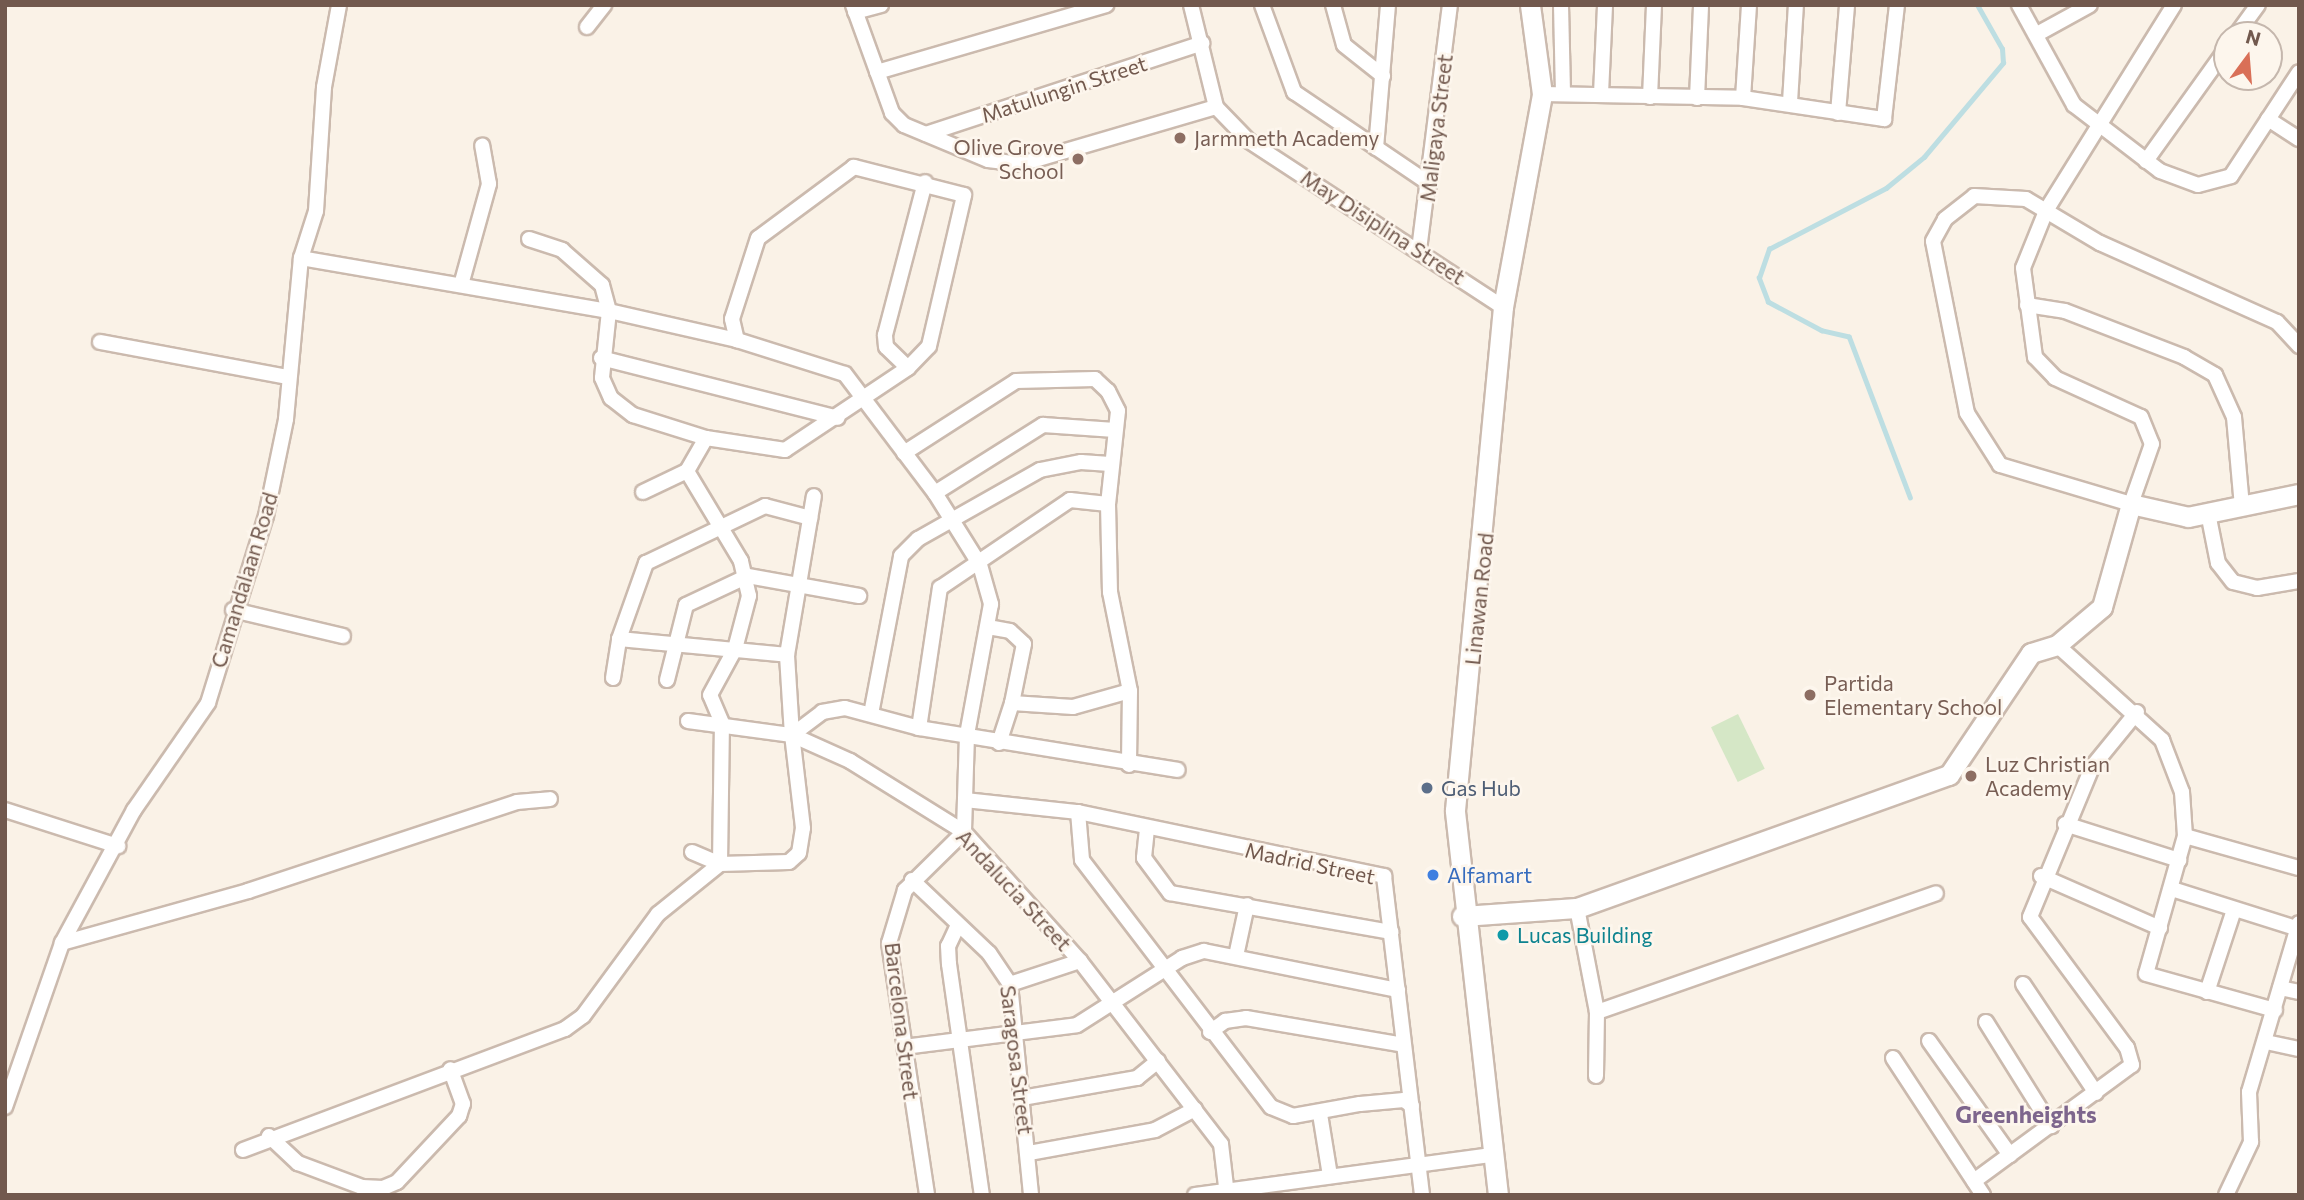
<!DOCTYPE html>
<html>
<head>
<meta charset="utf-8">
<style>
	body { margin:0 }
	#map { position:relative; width:2304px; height:1200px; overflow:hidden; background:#faf2e7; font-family:Commissioner,sans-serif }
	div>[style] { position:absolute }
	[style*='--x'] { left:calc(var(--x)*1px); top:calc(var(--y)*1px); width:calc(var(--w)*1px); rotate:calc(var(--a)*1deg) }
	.green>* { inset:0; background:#d5e7c6; transform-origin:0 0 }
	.stream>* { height:4.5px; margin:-2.25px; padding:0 2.25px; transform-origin:2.25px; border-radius:2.25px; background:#bddee2 }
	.roads { filter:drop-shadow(2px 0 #cbbaae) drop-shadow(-2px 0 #cbbaae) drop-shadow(0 2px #cbbaae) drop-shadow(0 -2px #cbbaae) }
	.street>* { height:14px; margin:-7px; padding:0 7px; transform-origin:7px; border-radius:7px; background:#fff }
	.secondary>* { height:19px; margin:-9.5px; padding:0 9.5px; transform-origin:9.5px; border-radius:9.5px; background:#fff }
	.dots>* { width:19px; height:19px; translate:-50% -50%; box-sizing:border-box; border:4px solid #fdf6ed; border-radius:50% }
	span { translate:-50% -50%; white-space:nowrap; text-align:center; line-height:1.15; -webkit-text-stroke:5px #fdf6ed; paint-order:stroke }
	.street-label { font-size:21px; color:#72594e }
	.education-label { font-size:21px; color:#785e54 }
	.left { translate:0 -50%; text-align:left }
	.right { translate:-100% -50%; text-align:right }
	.service-label { font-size:21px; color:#4e5e75 }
	.shop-label { font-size:21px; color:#366cbe }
	.culture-label { font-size:21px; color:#0d838f }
	.neighbourhood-label { font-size:23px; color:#7e668d; font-weight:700 }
	.frame { position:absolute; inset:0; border:7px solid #72594e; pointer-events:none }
	.north { position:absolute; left:2213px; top:21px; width:70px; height:70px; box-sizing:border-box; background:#fdf6ed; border:2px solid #c5b7ad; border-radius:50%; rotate:16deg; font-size:19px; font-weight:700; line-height:28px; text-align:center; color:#72594e }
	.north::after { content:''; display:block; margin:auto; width:24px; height:32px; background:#d96f57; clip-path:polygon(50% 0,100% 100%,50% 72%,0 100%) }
</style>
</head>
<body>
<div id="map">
	<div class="green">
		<div style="left:1738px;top:714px;width:61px;height:30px;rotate:64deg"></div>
	</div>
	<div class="stream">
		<div style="--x:1910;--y:498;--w:172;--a:-110.8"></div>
		<div style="--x:1849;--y:337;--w:28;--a:-167"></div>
		<div style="--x:1822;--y:331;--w:61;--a:-151.8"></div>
		<div style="--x:1768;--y:302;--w:26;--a:-111"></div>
		<div style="--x:1759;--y:278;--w:31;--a:-71"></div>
		<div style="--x:1769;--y:249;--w:132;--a:-27.5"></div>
		<div style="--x:1886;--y:188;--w:49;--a:-39.2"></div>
		<div style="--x:1924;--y:157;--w:123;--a:-50"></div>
		<div style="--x:2003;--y:63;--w:14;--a:-94"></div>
		<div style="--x:2002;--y:49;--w:51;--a:-119.6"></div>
	</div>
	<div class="roads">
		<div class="street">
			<div style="--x:853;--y:5;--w:115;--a:70.1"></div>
			<div style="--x:892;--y:113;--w:17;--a:45"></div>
			<div style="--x:904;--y:125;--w:91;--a:22.6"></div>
			<div style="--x:988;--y:160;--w:33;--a:7"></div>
			<div style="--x:1021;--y:164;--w:203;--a:-16.3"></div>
			<div style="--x:1191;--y:5;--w:105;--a:76.2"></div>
			<div style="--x:1216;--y:107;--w:47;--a:45.9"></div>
			<div style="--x:1249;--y:141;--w:303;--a:33.2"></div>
			<div style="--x:1262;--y:5;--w:93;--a:69.8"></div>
			<div style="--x:1294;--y:92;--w:164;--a:34.1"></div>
			<div style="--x:1333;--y:5;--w:41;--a:74.6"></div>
			<div style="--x:1344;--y:45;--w:50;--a:38.5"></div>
			<div style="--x:1561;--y:5;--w:86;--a:88.7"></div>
			<div style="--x:2019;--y:5;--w:114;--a:61.2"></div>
			<div style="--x:2074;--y:105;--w:108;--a:37.5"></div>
			<div style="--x:2160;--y:171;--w:40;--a:20.2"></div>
			<div style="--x:2198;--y:185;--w:34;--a:-15"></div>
			<div style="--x:2231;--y:176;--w:124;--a:-56.8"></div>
			<div style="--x:2174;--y:5;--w:243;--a:121.9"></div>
			<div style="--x:2046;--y:211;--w:61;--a:112"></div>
			<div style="--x:2023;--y:268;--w:90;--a:82.3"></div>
			<div style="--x:2035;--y:357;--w:29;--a:46"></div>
			<div style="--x:2055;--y:378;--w:94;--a:24.4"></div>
			<div style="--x:2141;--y:417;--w:29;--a:68"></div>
			<div style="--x:2152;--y:444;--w:64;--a:109.3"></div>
			<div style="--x:2131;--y:504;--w:137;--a:-163.4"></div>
			<div style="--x:2000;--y:465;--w:62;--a:-122.4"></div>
			<div style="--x:1967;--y:413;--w:175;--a:-101.2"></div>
			<div style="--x:1933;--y:241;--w:25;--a:-61"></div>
			<div style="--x:1945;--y:219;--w:37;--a:-38"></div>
			<div style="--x:1974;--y:196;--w:52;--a:3.3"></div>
			<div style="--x:2026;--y:199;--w:23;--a:31"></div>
			<div style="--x:2046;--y:211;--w:63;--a:30.7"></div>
			<div style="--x:2100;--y:243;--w:194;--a:24.1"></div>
			<div style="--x:2277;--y:322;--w:33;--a:47"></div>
			<div style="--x:855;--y:12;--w:27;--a:-15"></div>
			<div style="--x:587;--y:27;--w:28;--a:-52"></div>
			<div style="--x:2039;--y:33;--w:58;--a:-28.8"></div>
			<div style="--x:2236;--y:35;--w:37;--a:-54"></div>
			<div style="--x:877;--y:72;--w:239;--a:-16.3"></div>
			<div style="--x:1542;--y:94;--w:201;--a:1.1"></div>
			<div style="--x:1743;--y:98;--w:143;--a:8.5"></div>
			<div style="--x:1884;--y:119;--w:115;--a:-83.5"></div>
			<div style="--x:1601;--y:94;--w:89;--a:-87.4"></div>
			<div style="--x:1650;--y:97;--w:92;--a:-87.5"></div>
			<div style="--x:1697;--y:98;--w:93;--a:-87.5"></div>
			<div style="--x:1743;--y:98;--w:93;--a:-86.3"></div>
			<div style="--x:1790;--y:102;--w:97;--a:-86.5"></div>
			<div style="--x:1838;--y:113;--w:108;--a:-85.2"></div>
			<div style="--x:2268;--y:119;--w:37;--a:33"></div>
			<div style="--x:926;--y:134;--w:291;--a:-18.2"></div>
			<div style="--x:1376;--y:148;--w:144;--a:-85.2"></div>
			<div style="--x:2146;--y:161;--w:139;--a:-54.4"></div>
			<div style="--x:529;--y:239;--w:35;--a:18"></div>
			<div style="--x:562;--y:250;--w:53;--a:41.2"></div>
			<div style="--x:602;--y:285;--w:27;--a:75"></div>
			<div style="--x:609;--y:311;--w:67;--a:96"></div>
			<div style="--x:602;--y:378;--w:22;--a:66"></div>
			<div style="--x:611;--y:398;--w:28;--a:38"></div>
			<div style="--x:633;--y:415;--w:77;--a:17.5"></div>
			<div style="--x:706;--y:438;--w:80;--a:8.6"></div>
			<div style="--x:785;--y:450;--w:148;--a:-33.7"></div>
			<div style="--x:908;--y:368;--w:30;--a:-46"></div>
			<div style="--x:929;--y:346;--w:155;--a:-76.9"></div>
			<div style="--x:964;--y:195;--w:114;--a:-165.7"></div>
			<div style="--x:854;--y:167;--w:119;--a:143.5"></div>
			<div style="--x:758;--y:238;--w:85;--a:107.8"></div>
			<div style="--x:732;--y:319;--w:22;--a:77"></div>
			<div style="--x:1419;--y:250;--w:247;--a:-82.8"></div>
			<div style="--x:301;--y:258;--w:313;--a:9.8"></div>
			<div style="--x:609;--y:311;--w:131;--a:12.8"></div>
			<div style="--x:737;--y:340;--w:113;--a:17.5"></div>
			<div style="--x:845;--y:374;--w:149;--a:52.9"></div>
			<div style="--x:935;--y:493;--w:85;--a:58"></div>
			<div style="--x:980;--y:565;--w:41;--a:74.2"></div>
			<div style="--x:991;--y:604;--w:133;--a:100.4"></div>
			<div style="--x:967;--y:735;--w:97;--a:91.8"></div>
			<div style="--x:964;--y:832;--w:83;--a:135.5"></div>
			<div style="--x:905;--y:890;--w:55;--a:106.8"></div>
			<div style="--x:889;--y:943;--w:255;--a:81.4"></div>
			<div style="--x:461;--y:285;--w:105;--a:-74.5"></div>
			<div style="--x:489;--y:184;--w:39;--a:-100"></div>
			<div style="--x:2027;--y:305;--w:38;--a:9"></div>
			<div style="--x:2065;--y:311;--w:128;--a:21.1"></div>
			<div style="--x:2184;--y:357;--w:36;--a:30"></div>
			<div style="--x:2215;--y:375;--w:46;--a:65.7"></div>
			<div style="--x:2234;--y:417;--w:89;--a:84.9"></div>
			<div style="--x:100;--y:342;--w:190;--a:10.6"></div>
			<div style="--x:601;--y:358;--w:244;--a:14.2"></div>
			<div style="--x:908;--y:368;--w:30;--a:-136"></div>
			<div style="--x:886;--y:347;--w:12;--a:-95"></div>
			<div style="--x:885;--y:335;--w:158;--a:-75.3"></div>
			<div style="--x:904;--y:453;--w:133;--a:-32.7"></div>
			<div style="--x:1016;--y:381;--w:79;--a:-1.5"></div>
			<div style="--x:1095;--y:379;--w:18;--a:43"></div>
			<div style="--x:1108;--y:391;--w:22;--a:63"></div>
			<div style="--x:1118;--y:411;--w:94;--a:96.1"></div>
			<div style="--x:1108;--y:504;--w:88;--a:88.7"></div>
			<div style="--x:1110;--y:592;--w:101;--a:78.6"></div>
			<div style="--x:1130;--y:691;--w:74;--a:90.8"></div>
			<div style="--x:643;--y:492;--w:49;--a:-25.5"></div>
			<div style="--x:935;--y:493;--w:128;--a:-32.2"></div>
			<div style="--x:1043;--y:425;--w:72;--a:4"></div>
			<div style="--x:2208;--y:513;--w:51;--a:78.7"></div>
			<div style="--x:2218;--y:563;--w:24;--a:52"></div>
			<div style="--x:2233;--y:582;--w:25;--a:14"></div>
			<div style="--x:2257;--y:588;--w:43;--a:-9.5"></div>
			<div style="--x:233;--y:610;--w:113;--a:13.3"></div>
			<div style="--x:988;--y:627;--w:22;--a:10"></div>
			<div style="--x:1010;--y:631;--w:19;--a:43"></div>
			<div style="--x:1024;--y:644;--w:60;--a:101.5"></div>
			<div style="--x:619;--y:639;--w:169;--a:5.4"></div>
			<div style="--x:2057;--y:645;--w:142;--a:42.1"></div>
			<div style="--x:2162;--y:740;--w:56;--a:69"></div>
			<div style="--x:2182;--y:792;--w:44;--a:86.1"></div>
			<div style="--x:2185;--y:836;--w:143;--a:105.8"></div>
			<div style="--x:2146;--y:974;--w:134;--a:15.6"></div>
			<div style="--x:613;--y:678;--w:39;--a:-81"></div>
			<div style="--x:619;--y:639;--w:81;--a:-70.4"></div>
			<div style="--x:646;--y:563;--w:132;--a:-25.6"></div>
			<div style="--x:765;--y:506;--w:47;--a:14.9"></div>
			<div style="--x:667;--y:680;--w:77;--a:-75.8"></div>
			<div style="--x:686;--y:605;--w:68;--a:-25.1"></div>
			<div style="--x:748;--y:576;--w:113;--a:10.2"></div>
			<div style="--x:871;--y:714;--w:161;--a:-79.2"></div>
			<div style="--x:901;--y:556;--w:24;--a:-45"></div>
			<div style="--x:918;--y:539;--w:140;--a:-29.5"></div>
			<div style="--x:1040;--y:470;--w:42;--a:-11"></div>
			<div style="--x:1081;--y:462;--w:29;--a:4"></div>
			<div style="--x:688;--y:721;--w:105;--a:7.7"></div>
			<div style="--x:792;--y:735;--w:64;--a:24.1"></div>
			<div style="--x:850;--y:761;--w:134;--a:31.9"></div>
			<div style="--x:964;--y:832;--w:173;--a:48"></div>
			<div style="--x:1080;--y:961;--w:231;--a:52.4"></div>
			<div style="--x:1221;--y:1144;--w:51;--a:83.3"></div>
			<div style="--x:919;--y:728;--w:142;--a:-81.5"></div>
			<div style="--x:940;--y:588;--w:157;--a:-34.1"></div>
			<div style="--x:1070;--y:500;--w:38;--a:6"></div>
			<div style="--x:792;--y:735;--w:80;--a:-93.6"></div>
			<div style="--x:787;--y:655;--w:161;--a:-80.4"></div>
			<div style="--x:999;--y:743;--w:42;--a:-72"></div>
			<div style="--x:1012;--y:703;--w:61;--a:3.8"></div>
			<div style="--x:1073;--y:707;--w:59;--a:-15.7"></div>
			<div style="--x:965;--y:800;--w:114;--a:6.1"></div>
			<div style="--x:1078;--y:812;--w:313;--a:11.8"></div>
			<div style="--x:1384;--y:876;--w:321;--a:83.2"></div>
			<div style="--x:5;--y:810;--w:119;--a:17.7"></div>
			<div style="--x:1078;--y:812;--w:48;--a:85.2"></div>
			<div style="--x:1082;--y:860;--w:311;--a:52.6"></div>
			<div style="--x:1271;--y:1107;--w:24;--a:22"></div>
			<div style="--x:1293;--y:1116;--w:68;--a:-10.2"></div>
			<div style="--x:1360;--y:1104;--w:44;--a:-5.2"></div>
			<div style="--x:1404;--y:1100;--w:10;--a:37"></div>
			<div style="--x:2065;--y:824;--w:120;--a:17.5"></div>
			<div style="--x:1147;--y:829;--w:29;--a:96"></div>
			<div style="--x:1144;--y:858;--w:44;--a:53.4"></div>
			<div style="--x:1170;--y:893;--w:225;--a:10"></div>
			<div style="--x:2185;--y:836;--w:118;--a:15.7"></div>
			<div style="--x:692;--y:852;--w:30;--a:23"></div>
			<div style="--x:720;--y:864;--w:69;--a:-1.7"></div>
			<div style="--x:789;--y:862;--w:13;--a:-42"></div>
			<div style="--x:799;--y:853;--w:25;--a:-81"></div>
			<div style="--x:803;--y:828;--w:94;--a:-96.7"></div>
			<div style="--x:792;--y:735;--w:38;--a:-37"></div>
			<div style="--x:822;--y:712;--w:23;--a:-10"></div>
			<div style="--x:845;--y:708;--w:77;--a:15.1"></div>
			<div style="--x:919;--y:728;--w:262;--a:9.2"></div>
			<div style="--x:2041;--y:876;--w:130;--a:23.6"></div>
			<div style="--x:912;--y:880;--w:106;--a:43.5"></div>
			<div style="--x:989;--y:953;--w:37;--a:56"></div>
			<div style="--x:1010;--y:984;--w:212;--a:84.3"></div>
			<div style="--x:2172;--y:889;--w:133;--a:17.5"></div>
			<div style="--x:1577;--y:908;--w:106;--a:79.1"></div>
			<div style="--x:1597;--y:1012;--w:64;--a:90.9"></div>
			<div style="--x:958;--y:925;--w:23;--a:115"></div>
			<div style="--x:948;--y:946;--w:18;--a:87"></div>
			<div style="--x:949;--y:964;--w:233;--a:81.9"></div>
			<div style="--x:62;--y:943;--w:193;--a:-15.6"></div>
			<div style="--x:248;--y:891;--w:283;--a:-18.3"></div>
			<div style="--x:517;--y:802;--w:33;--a:-5"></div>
			<div style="--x:1236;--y:956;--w:52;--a:-77.8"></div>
			<div style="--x:1010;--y:984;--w:74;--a:-18.2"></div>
			<div style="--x:2023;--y:984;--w:131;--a:56.2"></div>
			<div style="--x:2280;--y:988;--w:19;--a:12"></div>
			<div style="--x:2207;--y:992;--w:86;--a:-71.8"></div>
			<div style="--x:1597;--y:1012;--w:359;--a:-19.3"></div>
			<div style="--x:1986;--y:1022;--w:123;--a:58"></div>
			<div style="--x:1210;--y:1032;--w:19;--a:-36"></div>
			<div style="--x:1225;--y:1021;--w:21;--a:-8"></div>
			<div style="--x:1246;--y:1018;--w:160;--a:9.7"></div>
			<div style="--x:1929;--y:1041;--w:140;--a:54.6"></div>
			<div style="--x:2266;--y:1042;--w:34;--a:12"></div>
			<div style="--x:904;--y:1047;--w:174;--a:-7.2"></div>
			<div style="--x:1077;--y:1025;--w:125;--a:-32.5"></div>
			<div style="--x:1182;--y:958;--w:23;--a:-18"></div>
			<div style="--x:1204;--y:951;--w:198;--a:11.4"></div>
			<div style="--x:1893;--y:1058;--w:164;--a:56.7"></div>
			<div style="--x:1022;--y:1098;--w:117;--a:-9.9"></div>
			<div style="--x:1137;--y:1078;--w:27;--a:-39"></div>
			<div style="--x:5;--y:1107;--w:174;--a:-70.8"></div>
			<div style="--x:62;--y:943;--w:151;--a:-61.6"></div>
			<div style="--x:134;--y:810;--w:130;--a:-55.3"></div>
			<div style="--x:208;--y:703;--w:196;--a:-72.8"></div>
			<div style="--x:266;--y:516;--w:99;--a:-78.3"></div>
			<div style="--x:286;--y:419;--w:162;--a:-84.7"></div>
			<div style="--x:301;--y:258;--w:49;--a:-72.3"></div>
			<div style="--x:316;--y:211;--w:124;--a:-86.3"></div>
			<div style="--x:324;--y:87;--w:83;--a:-79.6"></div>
			<div style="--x:1320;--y:1114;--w:63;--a:80.8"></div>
			<div style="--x:269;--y:1136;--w:40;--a:43"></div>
			<div style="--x:298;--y:1163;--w:68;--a:20.6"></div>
			<div style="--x:362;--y:1187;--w:21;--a:3"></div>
			<div style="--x:383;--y:1188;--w:15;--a:-23"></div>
			<div style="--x:397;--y:1182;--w:91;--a:-46.8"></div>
			<div style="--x:459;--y:1116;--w:13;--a:-72"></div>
			<div style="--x:463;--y:1104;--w:37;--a:-110"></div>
			<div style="--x:243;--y:1150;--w:344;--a:-20.6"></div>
			<div style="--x:565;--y:1029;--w:22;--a:-36"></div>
			<div style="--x:583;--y:1016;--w:127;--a:-53.7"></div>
			<div style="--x:658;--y:914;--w:80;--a:-38.9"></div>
			<div style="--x:720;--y:864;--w:141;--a:-89.2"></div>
			<div style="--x:722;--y:723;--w:30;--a:-113"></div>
			<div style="--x:710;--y:695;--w:52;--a:-61.5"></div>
			<div style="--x:735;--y:649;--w:55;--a:-75.2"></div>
			<div style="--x:749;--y:596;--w:36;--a:-103"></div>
			<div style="--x:741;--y:561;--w:105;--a:-121"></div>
			<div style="--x:687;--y:471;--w:38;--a:-60"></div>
			<div style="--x:1029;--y:1153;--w:128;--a:-10.3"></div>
			<div style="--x:1155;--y:1130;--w:45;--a:-27.7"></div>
			<div style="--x:1974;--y:1181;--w:196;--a:-36.3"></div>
			<div style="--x:2132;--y:1065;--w:18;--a:-106"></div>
			<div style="--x:2127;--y:1048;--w:163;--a:-126.5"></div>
			<div style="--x:2030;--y:917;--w:162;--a:-67.5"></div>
			<div style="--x:2092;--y:767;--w:71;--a:-50.7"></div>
			<div style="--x:1195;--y:1195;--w:300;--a:-7.7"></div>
			<div style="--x:2226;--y:1195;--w:59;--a:-64.7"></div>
			<div style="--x:2251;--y:1142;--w:50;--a:-92.3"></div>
			<div style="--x:2249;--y:1092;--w:176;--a:-73.5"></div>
		</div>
		<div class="secondary">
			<div style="--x:1462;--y:916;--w:115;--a:-4"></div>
			<div style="--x:1577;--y:908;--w:395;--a:-19.7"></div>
			<div style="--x:1949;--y:775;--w:147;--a:-56.1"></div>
			<div style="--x:2031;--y:653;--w:27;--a:-17"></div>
			<div style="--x:2057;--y:645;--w:59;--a:-40.2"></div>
			<div style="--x:2102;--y:607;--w:107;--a:-74.3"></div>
			<div style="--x:2131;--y:504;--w:58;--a:12.8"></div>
			<div style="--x:2188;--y:517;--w:113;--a:-11.7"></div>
			<div style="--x:1498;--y:1195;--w:387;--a:-96.4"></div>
			<div style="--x:1455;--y:810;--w:505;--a:-84.55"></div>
			<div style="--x:1503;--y:307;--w:217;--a:-79.6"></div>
			<div style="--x:1542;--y:94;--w:90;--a:-97.7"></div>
		</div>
	</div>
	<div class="dots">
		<div style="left:1180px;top:138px;background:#8d6e63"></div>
		<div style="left:1078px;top:159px;background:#8d6e63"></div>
		<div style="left:1810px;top:695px;background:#8d6e63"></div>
		<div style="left:1971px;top:776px;background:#8d6e63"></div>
		<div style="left:1427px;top:788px;background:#5c6f8a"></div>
		<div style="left:1433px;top:875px;background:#3f7fe0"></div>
		<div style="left:1503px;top:935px;background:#0f9aa8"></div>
	</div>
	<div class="street-label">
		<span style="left:1064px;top:89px;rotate:-18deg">Matulungin Street</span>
		<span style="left:1436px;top:128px;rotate:-83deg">Maligaya Street</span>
		<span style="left:1383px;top:227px;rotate:33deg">May Disiplina Street</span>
		<span style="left:244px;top:580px;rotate:-73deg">Camandalaan Road</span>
		<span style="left:1479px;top:599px;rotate:-84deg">Linawan Road</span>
		<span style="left:1310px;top:863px;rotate:12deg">Madrid Street</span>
		<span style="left:1014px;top:890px;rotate:47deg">Andalucia Street</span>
		<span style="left:902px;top:1021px;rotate:83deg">Barcelona Street</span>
		<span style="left:1017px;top:1060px;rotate:83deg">Saragosa Street</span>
	</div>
	<div class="education-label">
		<span class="left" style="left:1194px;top:138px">Jarmmeth Academy</span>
		<span class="right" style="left:1064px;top:159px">Olive Grove<br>School</span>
		<span class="left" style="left:1824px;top:695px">Partida<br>Elementary School</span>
		<span class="left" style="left:1985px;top:776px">Luz Christian<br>Academy</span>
	</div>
	<div class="service-label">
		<span class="left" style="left:1441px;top:788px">Gas Hub</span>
	</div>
	<div class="shop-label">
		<span class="left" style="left:1447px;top:875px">Alfamart</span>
	</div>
	<div class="culture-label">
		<span class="left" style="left:1517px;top:935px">Lucas Building</span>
	</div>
	<div class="neighbourhood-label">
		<span style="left:2026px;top:1114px">Greenheights</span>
	</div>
	<div class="frame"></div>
	<div class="north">N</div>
</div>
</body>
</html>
